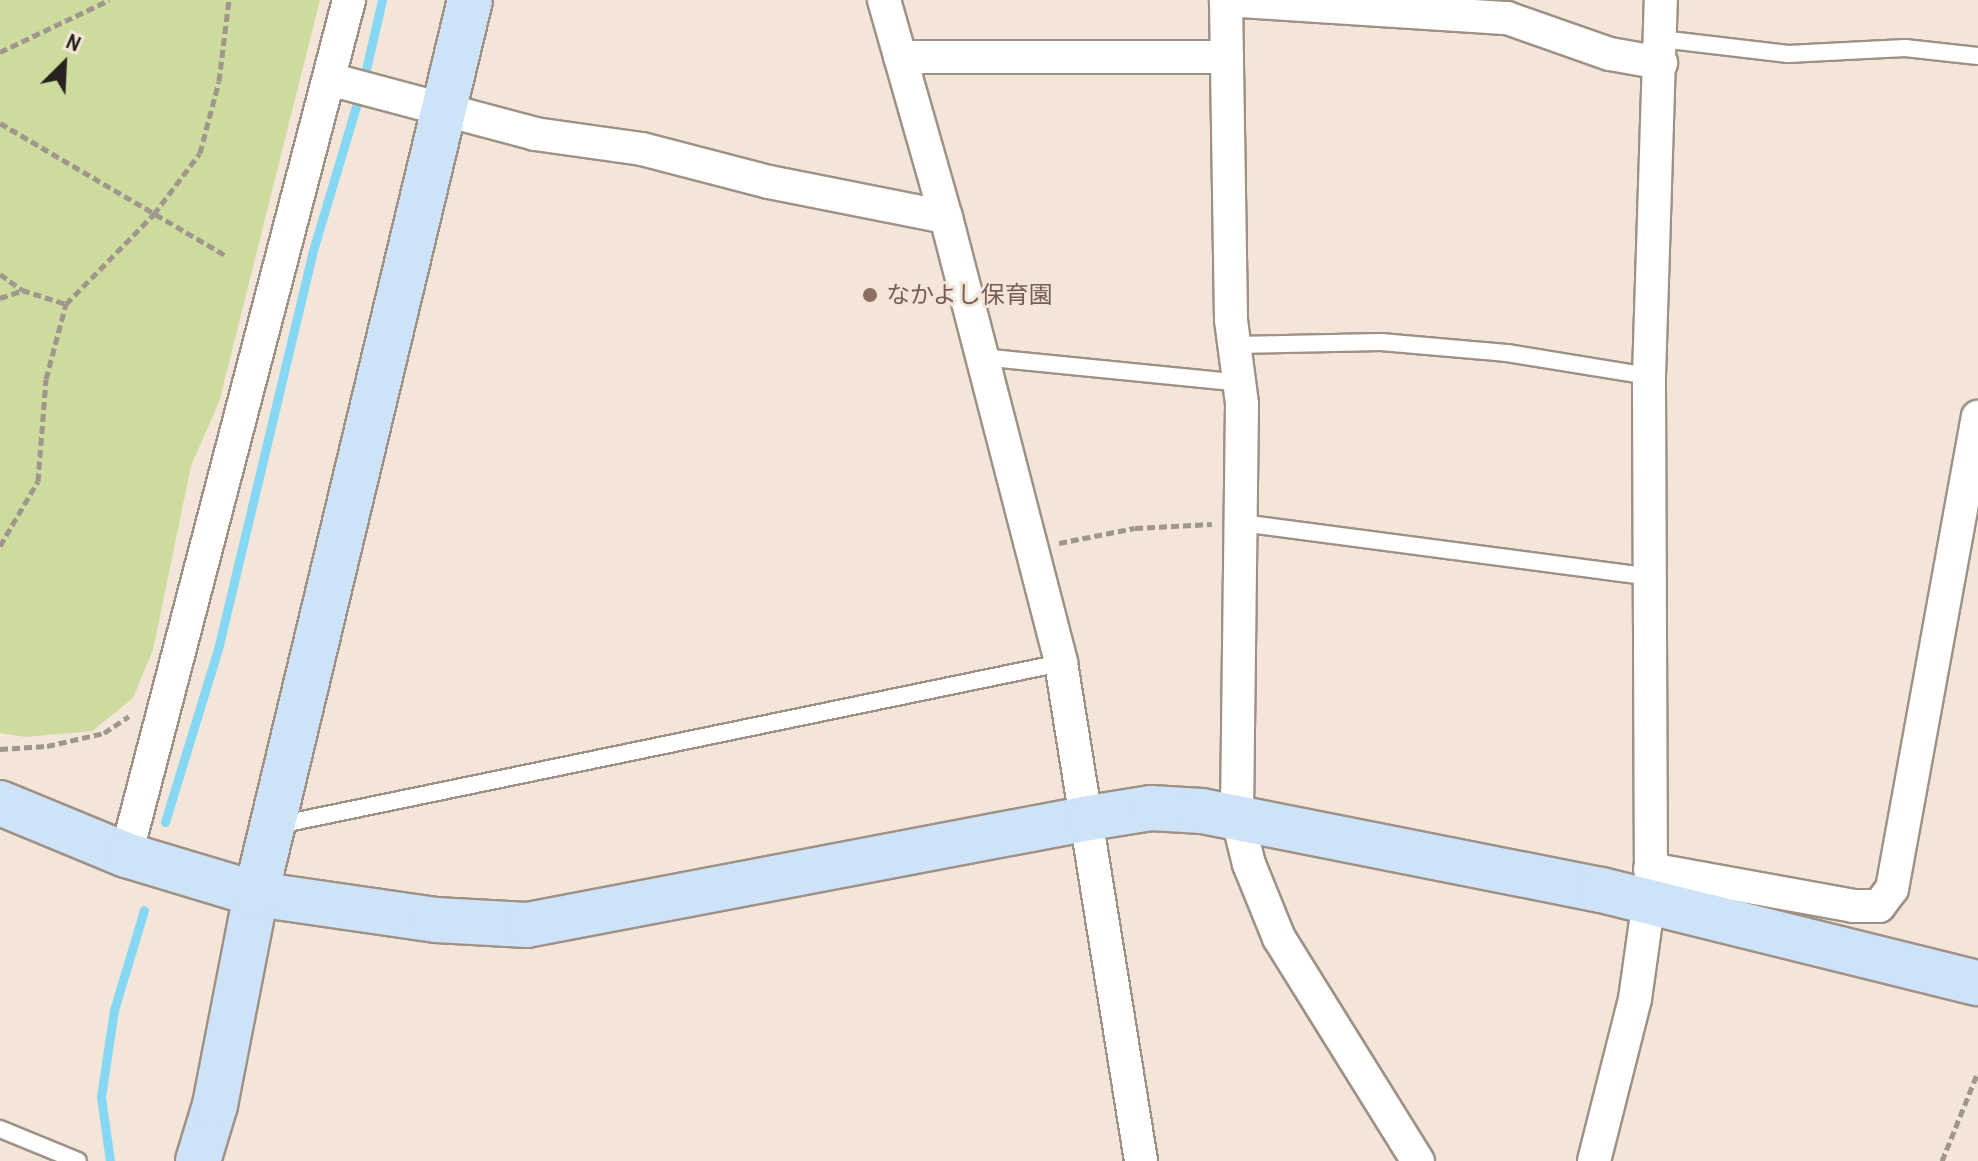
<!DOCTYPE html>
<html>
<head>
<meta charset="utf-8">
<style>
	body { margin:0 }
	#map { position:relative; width:1978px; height:1161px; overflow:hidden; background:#f3e5d8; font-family:"Archivo Narrow","Noto Sans JP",sans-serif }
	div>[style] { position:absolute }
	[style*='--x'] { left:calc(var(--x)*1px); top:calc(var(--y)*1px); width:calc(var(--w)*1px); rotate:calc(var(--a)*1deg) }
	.green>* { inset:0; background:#cddb9e }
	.stream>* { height:9px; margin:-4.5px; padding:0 4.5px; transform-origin:4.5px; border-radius:4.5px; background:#85d7f3 }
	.path>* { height:5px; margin-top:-2.5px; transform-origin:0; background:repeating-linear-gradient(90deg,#a0968c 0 8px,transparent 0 12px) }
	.roads { filter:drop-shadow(2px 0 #9e9185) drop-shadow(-2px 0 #9e9185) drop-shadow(0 2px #9e9185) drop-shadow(0 -2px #9e9185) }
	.lane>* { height:16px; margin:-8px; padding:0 8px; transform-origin:8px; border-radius:8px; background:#fff }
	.street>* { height:32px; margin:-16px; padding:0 16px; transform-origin:16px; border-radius:16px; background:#fff }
	.secondary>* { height:44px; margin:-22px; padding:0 22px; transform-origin:22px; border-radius:22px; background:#cee2f8 }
	.dots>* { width:22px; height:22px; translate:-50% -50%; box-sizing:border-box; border:4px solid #f3e5d8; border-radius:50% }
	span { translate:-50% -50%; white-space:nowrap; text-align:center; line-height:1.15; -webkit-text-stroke:6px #f3e5d8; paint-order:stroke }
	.education-label { font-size:24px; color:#785e54 }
	.left { translate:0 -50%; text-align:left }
	.north { position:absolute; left:24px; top:24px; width:80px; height:80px; -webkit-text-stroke:6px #f3e5d8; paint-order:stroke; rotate:24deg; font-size:22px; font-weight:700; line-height:32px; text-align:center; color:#28231e }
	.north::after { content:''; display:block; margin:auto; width:28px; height:36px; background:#28231e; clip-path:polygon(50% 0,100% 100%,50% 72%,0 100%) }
</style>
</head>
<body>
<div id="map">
	<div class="green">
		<div style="clip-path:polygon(0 0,320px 0,219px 402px,191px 466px,153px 650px,133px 698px,92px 731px,26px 737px,0 733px)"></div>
	</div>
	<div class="stream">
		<div style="--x:364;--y:78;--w:80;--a:-77"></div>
		<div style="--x:165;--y:822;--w:185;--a:-73"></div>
		<div style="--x:219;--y:645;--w:402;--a:-76.6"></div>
		<div style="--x:312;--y:254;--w:161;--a:-73.4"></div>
		<div style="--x:110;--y:1161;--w:65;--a:-98"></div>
		<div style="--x:101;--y:1097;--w:88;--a:-81.5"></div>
		<div style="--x:114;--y:1010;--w:104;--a:-73.3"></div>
	</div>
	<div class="path">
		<div style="--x:0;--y:52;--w:121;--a:-25.5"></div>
		<div style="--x:0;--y:123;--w:261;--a:30.4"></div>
		<div style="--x:0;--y:274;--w:27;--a:36"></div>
		<div style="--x:22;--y:290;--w:46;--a:17.7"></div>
		<div style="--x:0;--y:298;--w:22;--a:-18"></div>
		<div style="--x:1059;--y:543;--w:77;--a:-11.2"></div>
		<div style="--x:1135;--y:528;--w:77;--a:-3"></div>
		<div style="--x:0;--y:546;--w:75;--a:-59.7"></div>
		<div style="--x:38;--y:481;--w:102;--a:-85.5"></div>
		<div style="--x:46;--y:379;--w:78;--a:-75.1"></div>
		<div style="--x:66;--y:304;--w:126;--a:-45.6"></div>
		<div style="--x:154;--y:214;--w:76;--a:-53"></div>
		<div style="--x:200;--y:153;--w:74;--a:-75.2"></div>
		<div style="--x:219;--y:81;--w:82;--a:-83"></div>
		<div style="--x:0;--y:749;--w:47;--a:-3.7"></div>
		<div style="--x:47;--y:746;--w:58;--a:-12.8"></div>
		<div style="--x:104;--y:733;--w:30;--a:-34"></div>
		<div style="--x:1942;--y:1161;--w:96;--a:-68"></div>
	</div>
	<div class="roads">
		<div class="lane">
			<div style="--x:1661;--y:39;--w:128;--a:6.7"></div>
			<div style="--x:1788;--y:54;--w:117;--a:-2.9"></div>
			<div style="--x:1905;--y:48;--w:73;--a:6.3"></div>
			<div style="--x:1236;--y:345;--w:145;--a:-1.2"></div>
			<div style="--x:1381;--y:342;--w:126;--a:5"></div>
			<div style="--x:1507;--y:353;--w:144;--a:9.2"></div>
			<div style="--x:981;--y:357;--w:260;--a:5.7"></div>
			<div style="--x:1242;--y:523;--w:415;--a:7.5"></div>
			<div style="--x:278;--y:825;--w:800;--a:-11.69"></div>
			<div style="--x:0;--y:1129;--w:84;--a:22.3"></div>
		</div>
		<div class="street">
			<div style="--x:884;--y:0;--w:226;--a:74.1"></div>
			<div style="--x:946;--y:217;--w:461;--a:75.5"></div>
			<div style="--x:1061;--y:663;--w:504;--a:80.87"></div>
			<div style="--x:1226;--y:0;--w:320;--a:89.1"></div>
			<div style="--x:1231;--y:320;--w:85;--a:82.5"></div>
			<div style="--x:1242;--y:404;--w:412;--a:90.7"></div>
			<div style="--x:1237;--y:816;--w:49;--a:76"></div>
			<div style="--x:1249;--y:864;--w:80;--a:67.9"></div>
			<div style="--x:1279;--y:938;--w:263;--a:58.1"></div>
			<div style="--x:1226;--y:0;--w:282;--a:3.7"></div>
			<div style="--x:1507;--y:18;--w:109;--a:19.3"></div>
			<div style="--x:1610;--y:54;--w:52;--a:10"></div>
			<div style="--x:900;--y:57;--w:327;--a:0"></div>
			<div style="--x:329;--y:79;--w:213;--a:14.9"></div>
			<div style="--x:535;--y:134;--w:108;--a:8"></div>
			<div style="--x:642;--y:149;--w:131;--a:14.6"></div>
			<div style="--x:769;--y:182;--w:180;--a:11.2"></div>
			<div style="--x:126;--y:855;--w:884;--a:-75.38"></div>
			<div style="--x:1650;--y:869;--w:206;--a:10.3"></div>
			<div style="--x:1853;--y:906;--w:26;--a:0"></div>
			<div style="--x:1879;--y:906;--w:21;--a:-53"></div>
			<div style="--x:1892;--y:889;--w:480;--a:-79.7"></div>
			<div style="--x:1594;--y:1161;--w:167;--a:-75.8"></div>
			<div style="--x:1635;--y:999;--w:115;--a:-82"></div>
			<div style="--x:1651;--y:885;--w:509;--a:-90.23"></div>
			<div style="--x:1649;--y:376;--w:376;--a:-88.2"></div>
		</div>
		<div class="secondary">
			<div style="--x:0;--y:803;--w:136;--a:22.4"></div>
			<div style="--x:126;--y:855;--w:136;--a:16.7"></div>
			<div style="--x:256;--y:894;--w:182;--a:8.2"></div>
			<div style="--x:436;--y:920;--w:91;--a:3.1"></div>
			<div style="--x:527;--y:925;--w:572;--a:-10.78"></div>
			<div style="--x:1089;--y:818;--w:63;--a:-9.2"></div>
			<div style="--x:1151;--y:808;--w:51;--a:3.4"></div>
			<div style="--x:1202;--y:811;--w:407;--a:11.2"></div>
			<div style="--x:1601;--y:890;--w:388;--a:13.9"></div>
			<div style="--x:198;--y:1161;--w:59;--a:-73.1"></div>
			<div style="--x:215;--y:1105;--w:215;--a:-79"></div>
			<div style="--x:256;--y:894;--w:919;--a:-76.54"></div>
		</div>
	</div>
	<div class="dots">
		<div style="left:870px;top:295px;background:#8d6e63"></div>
	</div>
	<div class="education-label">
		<span class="left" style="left:886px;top:295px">なかよし保育園</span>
	</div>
	<div class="north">N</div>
</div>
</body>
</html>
